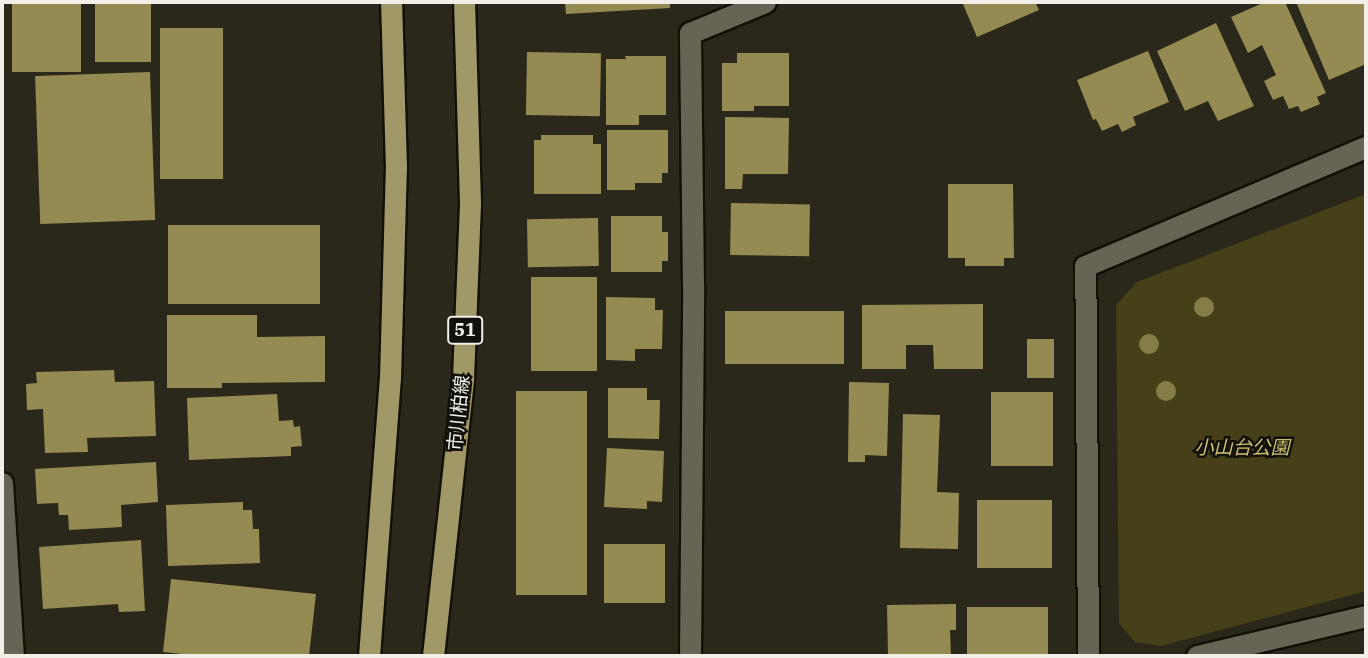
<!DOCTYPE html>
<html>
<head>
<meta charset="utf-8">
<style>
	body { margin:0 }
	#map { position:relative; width:1368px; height:658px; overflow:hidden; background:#2a281a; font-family:"IBM Plex Serif","Noto Sans JP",serif }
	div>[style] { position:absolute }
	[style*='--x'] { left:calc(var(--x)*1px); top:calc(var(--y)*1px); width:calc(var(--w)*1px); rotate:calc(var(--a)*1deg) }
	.green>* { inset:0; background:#464019 }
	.building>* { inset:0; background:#948a52; transform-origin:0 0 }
	.roads { filter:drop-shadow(2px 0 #121005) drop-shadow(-2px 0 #121005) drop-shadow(0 2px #121005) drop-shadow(0 -2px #121005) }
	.minor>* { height:21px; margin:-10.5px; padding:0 10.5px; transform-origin:10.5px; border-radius:10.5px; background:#666455 }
	.major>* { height:21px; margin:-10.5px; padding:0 10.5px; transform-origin:10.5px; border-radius:10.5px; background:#a09866 }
	.trees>* { width:20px; height:20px; margin:-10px; border-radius:50%; background:#857c48 }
	span { translate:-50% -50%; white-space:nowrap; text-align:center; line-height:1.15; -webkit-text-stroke:5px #11100a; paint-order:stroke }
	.shield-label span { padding:2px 5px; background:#11100a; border:2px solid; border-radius:5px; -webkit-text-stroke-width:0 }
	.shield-label { font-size:18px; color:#f1efe7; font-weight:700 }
	.street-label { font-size:19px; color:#f1efe7 }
	.park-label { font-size:19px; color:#cfc16d; font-style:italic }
	.frame { position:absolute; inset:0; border:4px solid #f1efe7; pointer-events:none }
</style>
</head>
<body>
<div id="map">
	<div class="green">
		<div style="clip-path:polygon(1366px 194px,1366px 591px,1161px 646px,1135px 642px,1119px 623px,1116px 305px,1137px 282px)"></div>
	</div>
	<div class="building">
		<div style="left:12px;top:2px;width:69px;height:70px"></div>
		<div style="left:95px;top:2px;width:56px;height:60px"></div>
		<div style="clip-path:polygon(565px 2px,670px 2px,670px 8px,566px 14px)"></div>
		<div style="clip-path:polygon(962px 2px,1035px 2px,1039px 10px,977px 37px)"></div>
		<div style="clip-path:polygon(1265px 2px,1285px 2px,1326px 93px,1317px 97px,1320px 104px,1301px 112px,1298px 106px,1289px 109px,1283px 96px,1273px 100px,1264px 81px,1276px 75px,1262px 45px,1248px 53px,1231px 17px)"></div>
		<div style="clip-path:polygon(1296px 2px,1366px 2px,1366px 64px,1329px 80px)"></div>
		<div style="clip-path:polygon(1216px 23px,1254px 106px,1218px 121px,1208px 101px,1185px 111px,1157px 51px)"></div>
		<div style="left:160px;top:28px;width:63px;height:151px"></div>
		<div style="clip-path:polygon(1148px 51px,1169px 102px,1133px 117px,1136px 125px,1122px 132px,1118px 124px,1102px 131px,1096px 119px,1093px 120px,1077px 80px)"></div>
		<div style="left:527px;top:52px;width:74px;height:63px;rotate:1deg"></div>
		<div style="clip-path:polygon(737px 53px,789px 53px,789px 106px,754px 106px,754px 111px,722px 111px,722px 63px,737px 63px)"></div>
		<div style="clip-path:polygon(625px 56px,666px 56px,666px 115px,639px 115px,639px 125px,606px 125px,606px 59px,626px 59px)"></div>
		<div style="left:150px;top:72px;width:148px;height:115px;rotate:88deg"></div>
		<div style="clip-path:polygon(725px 117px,789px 118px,788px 174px,743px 174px,742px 189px,725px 189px)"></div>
		<div style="clip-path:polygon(607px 130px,668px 130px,668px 173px,662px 173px,662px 183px,635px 183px,635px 190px,607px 190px)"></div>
		<div style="clip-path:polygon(541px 135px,593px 135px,593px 144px,601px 144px,601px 194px,534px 194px,534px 140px,541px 140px)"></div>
		<div style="clip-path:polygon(948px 184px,1013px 184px,1014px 258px,1004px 258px,1004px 266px,965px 266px,965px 258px,948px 258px)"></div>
		<div style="left:731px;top:203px;width:79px;height:52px;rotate:1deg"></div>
		<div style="clip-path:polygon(611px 216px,662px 216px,662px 232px,668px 232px,668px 261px,662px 261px,662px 272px,611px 272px)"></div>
		<div style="left:598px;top:218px;width:48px;height:71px;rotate:89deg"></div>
		<div style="left:168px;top:225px;width:152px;height:79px"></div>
		<div style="left:531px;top:277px;width:66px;height:94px"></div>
		<div style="clip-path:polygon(606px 297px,655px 298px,655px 310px,663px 310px,662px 349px,635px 349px,635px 361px,606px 360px)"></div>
		<div style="clip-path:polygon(983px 304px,983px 369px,934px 369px,933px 345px,906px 345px,906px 369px,862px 369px,862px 305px)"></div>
		<div style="left:725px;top:311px;width:119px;height:53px"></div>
		<div style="clip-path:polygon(167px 315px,257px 315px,257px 337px,325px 336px,325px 382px,222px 383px,222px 388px,167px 388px)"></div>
		<div style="left:1027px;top:339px;width:27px;height:39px"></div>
		<div style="clip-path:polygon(114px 370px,115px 382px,154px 381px,156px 436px,87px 438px,88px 452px,45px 453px,43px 409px,27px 410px,26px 384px,37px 383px,36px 372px)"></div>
		<div style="clip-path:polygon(849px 382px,889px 383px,887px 456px,865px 455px,865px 462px,848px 462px)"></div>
		<div style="clip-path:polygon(608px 388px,647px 388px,647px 400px,660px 400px,659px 439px,608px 438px)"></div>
		<div style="left:516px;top:391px;width:71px;height:204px"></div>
		<div style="left:991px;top:392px;width:62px;height:74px"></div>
		<div style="clip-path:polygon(277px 394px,279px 421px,293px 420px,294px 427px,300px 426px,302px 446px,291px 447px,291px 456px,189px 460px,187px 398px)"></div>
		<div style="clip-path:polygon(903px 414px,940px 415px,937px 492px,959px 493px,958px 549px,900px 548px)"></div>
		<div style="clip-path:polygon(607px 448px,664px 451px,662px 502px,647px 501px,647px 509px,604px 507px)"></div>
		<div style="clip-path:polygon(156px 462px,158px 502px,121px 505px,122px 527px,69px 530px,68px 515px,59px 515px,58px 503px,37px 504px,35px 469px)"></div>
		<div style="left:977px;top:500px;width:75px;height:68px"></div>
		<div style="clip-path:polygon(243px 502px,243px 510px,252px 510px,253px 529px,259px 529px,260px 563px,168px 566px,166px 505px)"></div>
		<div style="clip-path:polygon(141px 540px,145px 611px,119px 612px,118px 604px,43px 609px,39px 547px)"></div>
		<div style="left:604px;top:544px;width:61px;height:59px"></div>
		<div style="clip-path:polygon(171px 579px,316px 594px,309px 656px,201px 656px,163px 652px)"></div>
		<div style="clip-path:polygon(956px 604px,956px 630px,950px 630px,951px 656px,888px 656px,887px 605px)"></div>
		<div style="left:967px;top:607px;width:81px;height:49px"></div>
	</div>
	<div class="roads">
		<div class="minor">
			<div style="--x:2;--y:483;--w:173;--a:86.4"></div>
			<div style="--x:690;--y:656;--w:371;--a:-89.5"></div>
			<div style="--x:693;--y:285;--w:252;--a:-90.7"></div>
			<div style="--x:690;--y:33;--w:81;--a:-22.5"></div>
			<div style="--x:1088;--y:656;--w:390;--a:-90.4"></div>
			<div style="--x:1085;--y:266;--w:305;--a:-23"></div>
			<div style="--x:1197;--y:656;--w:174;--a:-13.3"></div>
		</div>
		<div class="major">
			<div style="--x:369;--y:656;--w:279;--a:-85.7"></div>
			<div style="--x:390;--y:378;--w:210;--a:-88.4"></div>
			<div style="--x:396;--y:168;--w:166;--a:-91.7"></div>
			<div style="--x:433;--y:656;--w:280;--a:-83.8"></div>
			<div style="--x:463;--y:378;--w:176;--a:-87.7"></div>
			<div style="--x:470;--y:202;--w:200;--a:-91.7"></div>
		</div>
	</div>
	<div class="trees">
		<div style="left:1204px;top:307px"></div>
		<div style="left:1149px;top:344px"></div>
		<div style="left:1166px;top:391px"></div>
	</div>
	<div class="shield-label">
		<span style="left:465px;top:330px">51</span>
	</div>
	<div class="street-label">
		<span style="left:459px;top:413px;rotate:-84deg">市川柏線</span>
	</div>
	<div class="park-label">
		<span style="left:1242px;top:448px">小山台公園</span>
	</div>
	<div class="frame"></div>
</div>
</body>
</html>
